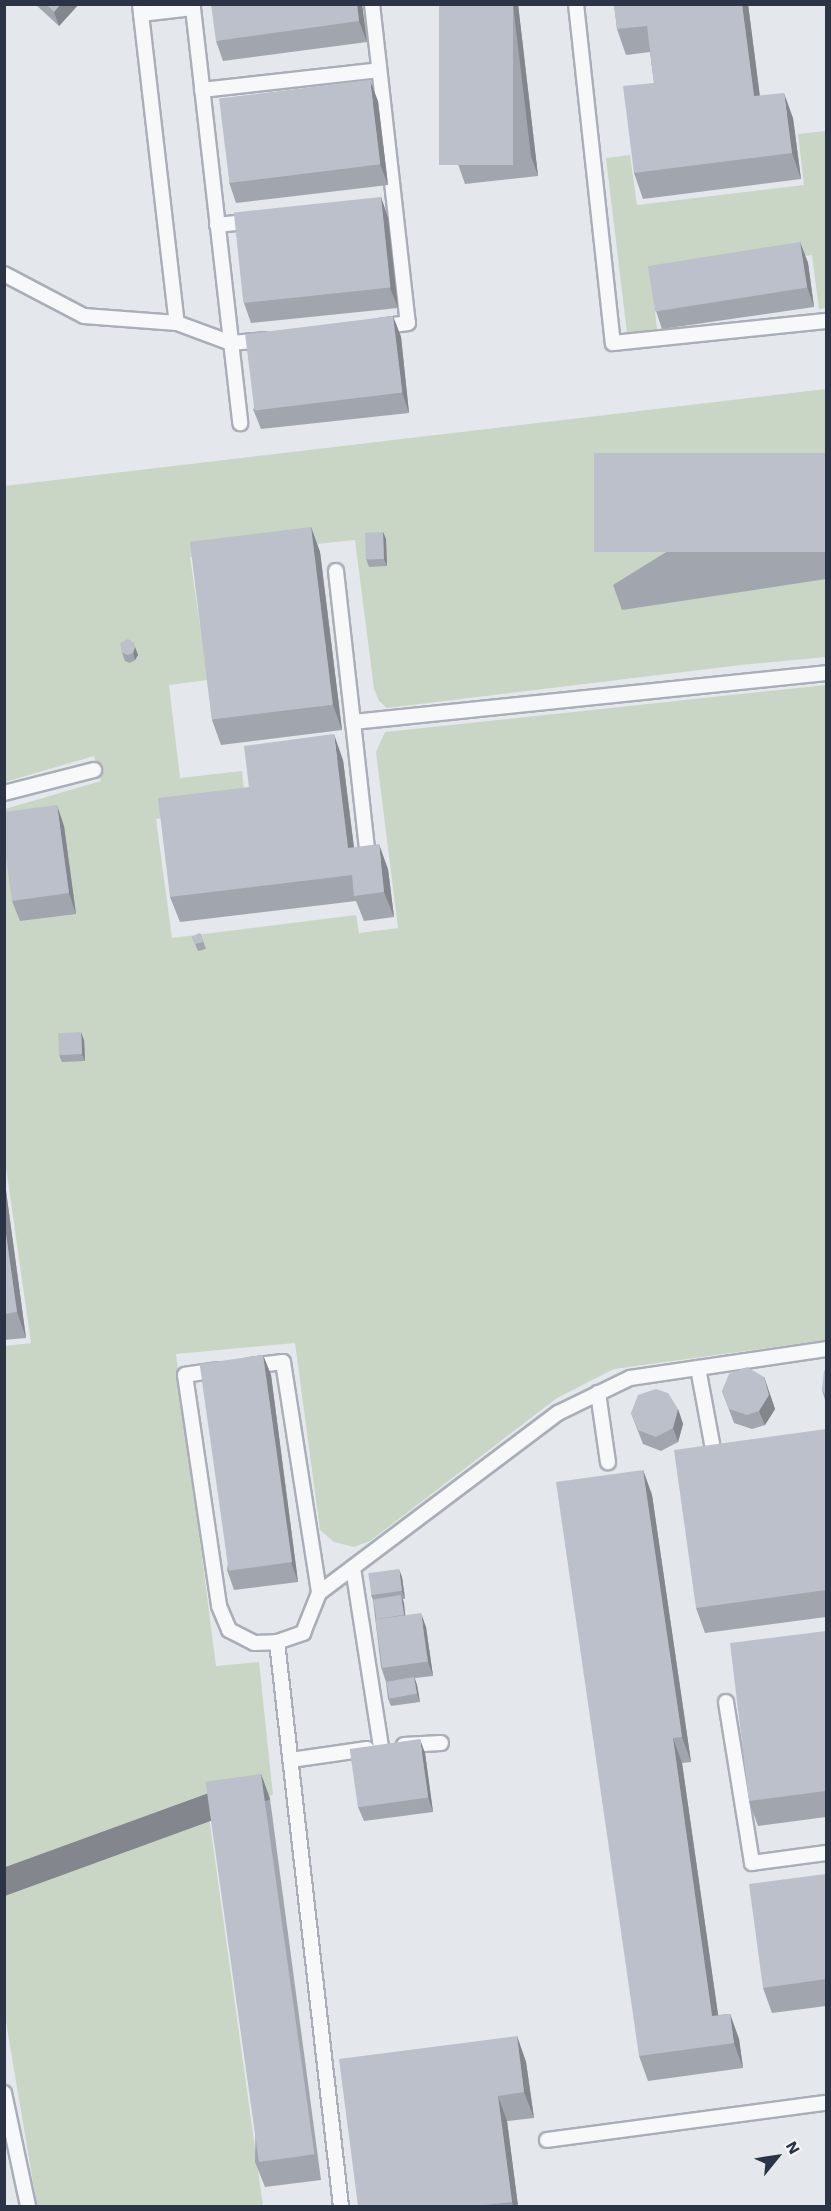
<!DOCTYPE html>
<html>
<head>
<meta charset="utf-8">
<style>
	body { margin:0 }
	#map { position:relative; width:831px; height:2211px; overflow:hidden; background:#e4e7ec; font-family:"Work Sans",sans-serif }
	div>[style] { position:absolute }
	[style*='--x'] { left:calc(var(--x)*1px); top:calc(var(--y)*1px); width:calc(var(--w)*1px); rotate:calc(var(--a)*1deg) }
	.green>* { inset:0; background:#c9d6c5 }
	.roads { filter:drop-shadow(2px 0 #a9aeb7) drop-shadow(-2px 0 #a9aeb7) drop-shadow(0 2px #a9aeb7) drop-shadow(0 -2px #a9aeb7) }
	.lane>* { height:14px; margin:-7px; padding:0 7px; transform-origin:7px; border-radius:7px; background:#f7f8fa }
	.wall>* { inset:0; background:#a1a5ae }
	.shaded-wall>* { inset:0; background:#83868d; transform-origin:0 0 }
	.building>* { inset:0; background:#bbc0ca; transform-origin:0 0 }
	span { translate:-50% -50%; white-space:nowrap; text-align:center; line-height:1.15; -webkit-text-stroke:5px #f4f6f9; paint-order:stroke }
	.frame { position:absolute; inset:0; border:6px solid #2b3445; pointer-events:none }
	.north { position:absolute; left:747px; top:2127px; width:60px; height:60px; -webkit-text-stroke:4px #f4f6f9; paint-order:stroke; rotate:60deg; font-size:16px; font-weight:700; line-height:24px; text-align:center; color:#2b3445 }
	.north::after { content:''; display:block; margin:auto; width:21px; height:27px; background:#2b3445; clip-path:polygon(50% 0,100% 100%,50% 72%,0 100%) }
</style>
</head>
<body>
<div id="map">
	<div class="green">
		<div style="clip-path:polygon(826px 131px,826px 308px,819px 309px,812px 255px,651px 275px,657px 329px,627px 333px,606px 158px,630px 155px,637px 205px,804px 185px,798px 134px)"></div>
		<div style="clip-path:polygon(826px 389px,826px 657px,741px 665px,387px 708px,379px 701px,374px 689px,355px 540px,190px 557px,208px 680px,169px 685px,180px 778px,242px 771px,246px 808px,156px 819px,172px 938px,356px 915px,359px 933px,398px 928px,376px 752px,385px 732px,826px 685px,826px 1340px,614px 1369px,557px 1398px,370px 1541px,354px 1547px,334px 1542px,320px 1530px,295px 1343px,176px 1354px,216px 1666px,259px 1662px,273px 1795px,207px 1802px,263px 2206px,37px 2206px,5px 2016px,4px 1346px,31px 1343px,4px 1153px,5px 809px,101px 781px,94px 756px,5px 782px,4px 486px)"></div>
	</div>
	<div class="roads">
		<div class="lane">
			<div style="--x:140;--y:4;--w:10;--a:84"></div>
			<div style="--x:141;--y:14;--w:52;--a:-6.6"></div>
			<div style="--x:193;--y:8;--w:418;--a:83.5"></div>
			<div style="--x:372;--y:4;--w:321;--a:83.6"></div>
			<div style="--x:408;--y:323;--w:30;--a:172"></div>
			<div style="--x:576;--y:4;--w:341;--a:83.8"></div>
			<div style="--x:613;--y:343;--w:214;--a:-5.9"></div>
			<div style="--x:141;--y:14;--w:311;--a:83.4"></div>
			<div style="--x:202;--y:90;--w:178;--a:-6.4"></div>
			<div style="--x:217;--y:225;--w:36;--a:-6"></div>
			<div style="--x:4;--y:274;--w:90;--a:27.7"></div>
			<div style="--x:84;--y:316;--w:93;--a:4.3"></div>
			<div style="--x:177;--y:323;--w:58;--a:20.3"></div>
			<div style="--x:231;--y:343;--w:33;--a:-5"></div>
			<div style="--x:336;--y:571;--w:152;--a:83.6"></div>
			<div style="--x:353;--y:722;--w:476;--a:-5.9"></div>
			<div style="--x:353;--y:722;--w:137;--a:83.7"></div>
			<div style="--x:4;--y:793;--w:93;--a:-14.3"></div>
			<div style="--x:250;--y:1366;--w:33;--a:-7"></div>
			<div style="--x:283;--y:1362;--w:234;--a:81.1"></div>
			<div style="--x:698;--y:1368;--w:94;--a:79.5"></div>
			<div style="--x:219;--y:1370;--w:34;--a:172"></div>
			<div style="--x:185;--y:1375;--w:233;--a:81.6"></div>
			<div style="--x:219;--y:1606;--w:26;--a:67"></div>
			<div style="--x:229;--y:1630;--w:28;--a:27"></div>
			<div style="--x:254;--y:1643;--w:23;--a:-2"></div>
			<div style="--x:277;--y:1642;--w:28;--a:-19"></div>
			<div style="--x:303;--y:1633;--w:43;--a:-68.2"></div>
			<div style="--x:319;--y:1593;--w:299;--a:-37"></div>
			<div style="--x:558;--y:1413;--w:80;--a:-25.9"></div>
			<div style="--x:630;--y:1378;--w:198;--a:-8.4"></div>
			<div style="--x:598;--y:1393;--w:70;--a:81.8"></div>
			<div style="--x:353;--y:1568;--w:181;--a:81.1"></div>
			<div style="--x:277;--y:1642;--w:568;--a:83.53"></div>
			<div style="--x:726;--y:1702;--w:163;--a:80.8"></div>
			<div style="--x:752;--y:1863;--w:75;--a:-7.7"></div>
			<div style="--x:404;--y:1745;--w:37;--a:-3"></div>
			<div style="--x:291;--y:1760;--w:77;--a:-8.2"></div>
			<div style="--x:4;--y:2093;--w:116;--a:78"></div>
			<div style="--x:547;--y:2140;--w:281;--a:-7.6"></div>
		</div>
	</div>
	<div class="wall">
		<div style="clip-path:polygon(35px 4px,79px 4px,59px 26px)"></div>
		<div style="clip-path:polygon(362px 4px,367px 42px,223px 61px,216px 41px)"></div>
		<div style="clip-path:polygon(439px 4px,518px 4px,538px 176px,465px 184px,458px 164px)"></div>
		<div style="clip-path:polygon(614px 4px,748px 4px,760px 96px,793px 118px,801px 179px,643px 199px,634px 173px,654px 83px,650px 52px,626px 55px,617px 29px)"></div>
		<div style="clip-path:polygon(378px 101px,388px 185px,236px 203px,229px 182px)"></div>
		<div style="clip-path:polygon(381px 197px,388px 218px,398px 308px,251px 323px,244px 303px)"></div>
		<div style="clip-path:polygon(800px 242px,808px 263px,814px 307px,662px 329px,655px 308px)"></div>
		<div style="clip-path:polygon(393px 316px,401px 337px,409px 413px,261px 429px,253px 409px)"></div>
		<div style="clip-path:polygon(826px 453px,826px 579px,622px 610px,613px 585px)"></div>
		<div style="clip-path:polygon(311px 527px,320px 552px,342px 730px,221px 745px,212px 720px)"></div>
		<div style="clip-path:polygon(383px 532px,386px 539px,387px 566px,369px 567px,366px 559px)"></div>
		<div style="clip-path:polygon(133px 642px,138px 655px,135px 660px,130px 663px,125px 661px,122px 653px)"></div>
		<div style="clip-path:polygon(343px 760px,354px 847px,388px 869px,394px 917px,364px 921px,356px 901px,180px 922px,170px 897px,249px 787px)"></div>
		<div style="clip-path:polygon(64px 826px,76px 914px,20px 921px,12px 901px)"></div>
		<div style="clip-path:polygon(200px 933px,206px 949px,198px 951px,192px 937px)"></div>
		<div style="clip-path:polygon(84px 1040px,85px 1061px,62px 1062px,59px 1055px)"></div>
		<div style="clip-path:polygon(4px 1176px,26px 1338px,4px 1340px)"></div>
		<div style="clip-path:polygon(263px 1355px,271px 1375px,298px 1582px,234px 1590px,227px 1570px)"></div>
		<div style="clip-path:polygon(826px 1369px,826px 1403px,822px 1390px)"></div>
		<div style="clip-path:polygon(764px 1377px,775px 1409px,765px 1425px,752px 1429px,734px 1423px,722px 1391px)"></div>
		<div style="clip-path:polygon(678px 1409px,683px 1424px,678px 1442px,661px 1451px,643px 1444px,631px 1413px)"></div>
		<div style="clip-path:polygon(826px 1429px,826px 1617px,705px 1633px,696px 1608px)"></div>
		<div style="clip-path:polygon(643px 1470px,652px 1495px,691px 1762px,682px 1763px,718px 2015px,730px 2014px,739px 2039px,743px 2068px,648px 2081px,639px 2056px)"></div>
		<div style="clip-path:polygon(402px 1577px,405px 1599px,403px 1599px,405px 1615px,426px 1627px,433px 1676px,415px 1678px,417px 1685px,420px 1702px,391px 1706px,388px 1699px,386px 1682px,381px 1667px,373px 1600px,371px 1595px)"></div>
		<div style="clip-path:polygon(826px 1631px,826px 1817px,758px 1826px,749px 1801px)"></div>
		<div style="clip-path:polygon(425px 1753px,433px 1812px,364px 1821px,358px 1807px)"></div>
		<div style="clip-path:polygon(261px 1774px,270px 1799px,321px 2180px,265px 2187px,255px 2162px)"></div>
		<div style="clip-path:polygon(826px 1874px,826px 2006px,772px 2013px,763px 1988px)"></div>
		<div style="clip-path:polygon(517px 2036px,526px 2062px,534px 2118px,507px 2121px,518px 2206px,358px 2206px)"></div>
	</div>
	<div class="shaded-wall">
		<div style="clip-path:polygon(61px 4px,79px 4px,59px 26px,54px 12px)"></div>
		<div style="clip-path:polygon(357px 4px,362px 4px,367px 42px,359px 21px)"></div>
		<div style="clip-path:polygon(513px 4px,518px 4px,538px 176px,531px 156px)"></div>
		<div style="clip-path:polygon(742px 4px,748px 4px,763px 122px,754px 96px)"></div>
		<div style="clip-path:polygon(370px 80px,378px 101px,388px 185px,380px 164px)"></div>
		<div style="clip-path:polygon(784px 93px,793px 118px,801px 179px,792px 153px)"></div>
		<div style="clip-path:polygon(381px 197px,388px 218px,398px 308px,390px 288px)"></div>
		<div style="clip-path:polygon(800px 242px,808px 263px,814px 307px,807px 287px)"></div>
		<div style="clip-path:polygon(393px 316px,401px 337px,409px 413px,402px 392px)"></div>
		<div style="clip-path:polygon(311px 527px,320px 552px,342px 730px,333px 705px)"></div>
		<div style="clip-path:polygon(383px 532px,386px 539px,387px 566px,384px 559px)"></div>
		<div style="clip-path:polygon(135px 647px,138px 655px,135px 660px,133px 653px)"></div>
		<div style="clip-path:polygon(334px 734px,343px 760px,357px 873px,348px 848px)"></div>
		<div style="clip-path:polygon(57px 805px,64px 826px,76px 914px,69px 893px)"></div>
		<div style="clip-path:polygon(379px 844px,388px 869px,394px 917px,384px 892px)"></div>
		<div style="clip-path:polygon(81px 1032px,84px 1040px,85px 1061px,82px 1054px)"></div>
		<div style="clip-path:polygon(4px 1176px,26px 1338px,17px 1312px,4px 1220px)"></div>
		<div style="clip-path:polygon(263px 1355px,271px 1375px,298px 1582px,291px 1562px)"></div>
		<div style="clip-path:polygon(764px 1377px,775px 1409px,765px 1425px,759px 1411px)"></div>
		<div style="clip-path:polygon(678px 1409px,683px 1424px,678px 1442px,673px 1428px)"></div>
		<div style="clip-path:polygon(643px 1470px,652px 1495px,691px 1762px,682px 1737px)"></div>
		<div style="clip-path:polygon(399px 1569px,402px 1577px,405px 1599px,402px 1591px)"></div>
		<div style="clip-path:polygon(401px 1595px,404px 1603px,406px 1622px,404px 1615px)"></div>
		<div style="clip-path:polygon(421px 1613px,426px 1627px,433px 1676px,428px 1662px)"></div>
		<div style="clip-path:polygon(414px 1677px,417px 1685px,420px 1702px,417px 1694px)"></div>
		<div style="clip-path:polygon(673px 1738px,682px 1763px,722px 2042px,712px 2016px)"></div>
		<div style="clip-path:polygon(420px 1739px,425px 1753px,433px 1812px,428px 1797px)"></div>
		<div style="left:261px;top:1774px;width:27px;height:384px;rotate:70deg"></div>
		<div style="clip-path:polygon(730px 2014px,739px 2039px,743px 2068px,734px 2043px)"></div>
		<div style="clip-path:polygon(517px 2036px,526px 2062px,534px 2118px,524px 2092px)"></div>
		<div style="clip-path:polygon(498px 2096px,507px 2121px,518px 2206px,513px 2206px,512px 2202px)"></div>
	</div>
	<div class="building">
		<div style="clip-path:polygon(46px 4px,61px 4px,54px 12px)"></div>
		<div style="clip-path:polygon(211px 4px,357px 4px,359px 21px,216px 41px)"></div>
		<div style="left:439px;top:4px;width:74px;height:161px"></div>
		<div style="clip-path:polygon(614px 4px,742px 4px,754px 96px,784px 93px,792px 153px,634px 173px,623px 86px,654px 83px,647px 26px,617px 29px)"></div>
		<div style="left:370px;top:80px;width:85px;height:152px;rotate:83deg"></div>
		<div style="left:381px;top:197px;width:91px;height:148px;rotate:84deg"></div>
		<div style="left:800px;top:242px;width:46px;height:154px;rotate:81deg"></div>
		<div style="left:393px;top:316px;width:77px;height:149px;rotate:83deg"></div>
		<div style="left:826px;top:453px;width:99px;height:232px;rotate:90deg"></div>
		<div style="left:311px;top:527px;width:179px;height:122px;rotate:83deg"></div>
		<div style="left:383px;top:532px;width:27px;height:18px;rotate:88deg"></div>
		<div style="clip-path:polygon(128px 639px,133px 642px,135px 647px,133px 653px,128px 655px,122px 653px,120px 643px)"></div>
		<div style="clip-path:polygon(334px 734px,348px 848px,379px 844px,384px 892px,354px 896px,352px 875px,170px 897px,158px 798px,249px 787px,244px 746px)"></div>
		<div style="clip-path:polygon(57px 805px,69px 893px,12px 901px,4px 843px,4px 812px)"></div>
		<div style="clip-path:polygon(200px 933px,203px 942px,195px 944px,192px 937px)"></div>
		<div style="left:81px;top:1032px;width:22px;height:23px;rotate:87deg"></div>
		<div style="clip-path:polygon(4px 1220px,17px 1312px,4px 1314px)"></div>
		<div style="left:263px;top:1355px;width:209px;height:64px;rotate:82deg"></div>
		<div style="clip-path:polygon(747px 1367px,764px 1377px,769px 1395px,759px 1411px,747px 1415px,729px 1409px,722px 1391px,729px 1374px)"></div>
		<div style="clip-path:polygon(826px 1369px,826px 1395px,822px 1390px,824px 1371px)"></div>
		<div style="clip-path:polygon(656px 1389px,668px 1393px,678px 1409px,673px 1428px,656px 1437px,638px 1430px,631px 1413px,638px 1395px)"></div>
		<div style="clip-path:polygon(826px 1429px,826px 1590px,696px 1608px,674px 1450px)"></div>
		<div style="clip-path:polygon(643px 1470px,682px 1737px,673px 1738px,712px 2016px,730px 2014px,734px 2043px,639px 2056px,556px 1482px)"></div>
		<div style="left:399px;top:1569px;width:22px;height:31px;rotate:82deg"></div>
		<div style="left:401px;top:1595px;width:20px;height:28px;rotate:81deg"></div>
		<div style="left:421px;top:1613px;width:49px;height:46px;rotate:82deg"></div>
		<div style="clip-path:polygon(826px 1631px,826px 1791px,749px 1801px,730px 1643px)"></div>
		<div style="left:414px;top:1677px;width:17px;height:28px;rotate:80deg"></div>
		<div style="left:420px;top:1739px;width:59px;height:71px;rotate:82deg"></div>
		<div style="left:261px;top:1774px;width:384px;height:56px;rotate:82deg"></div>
		<div style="clip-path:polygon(826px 1874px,826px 1979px,763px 1988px,749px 1884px)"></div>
		<div style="clip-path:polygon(517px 2036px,524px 2092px,498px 2096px,512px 2202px,476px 2206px,358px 2206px,339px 2059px)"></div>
	</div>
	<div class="frame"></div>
	<div class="north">N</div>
</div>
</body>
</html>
